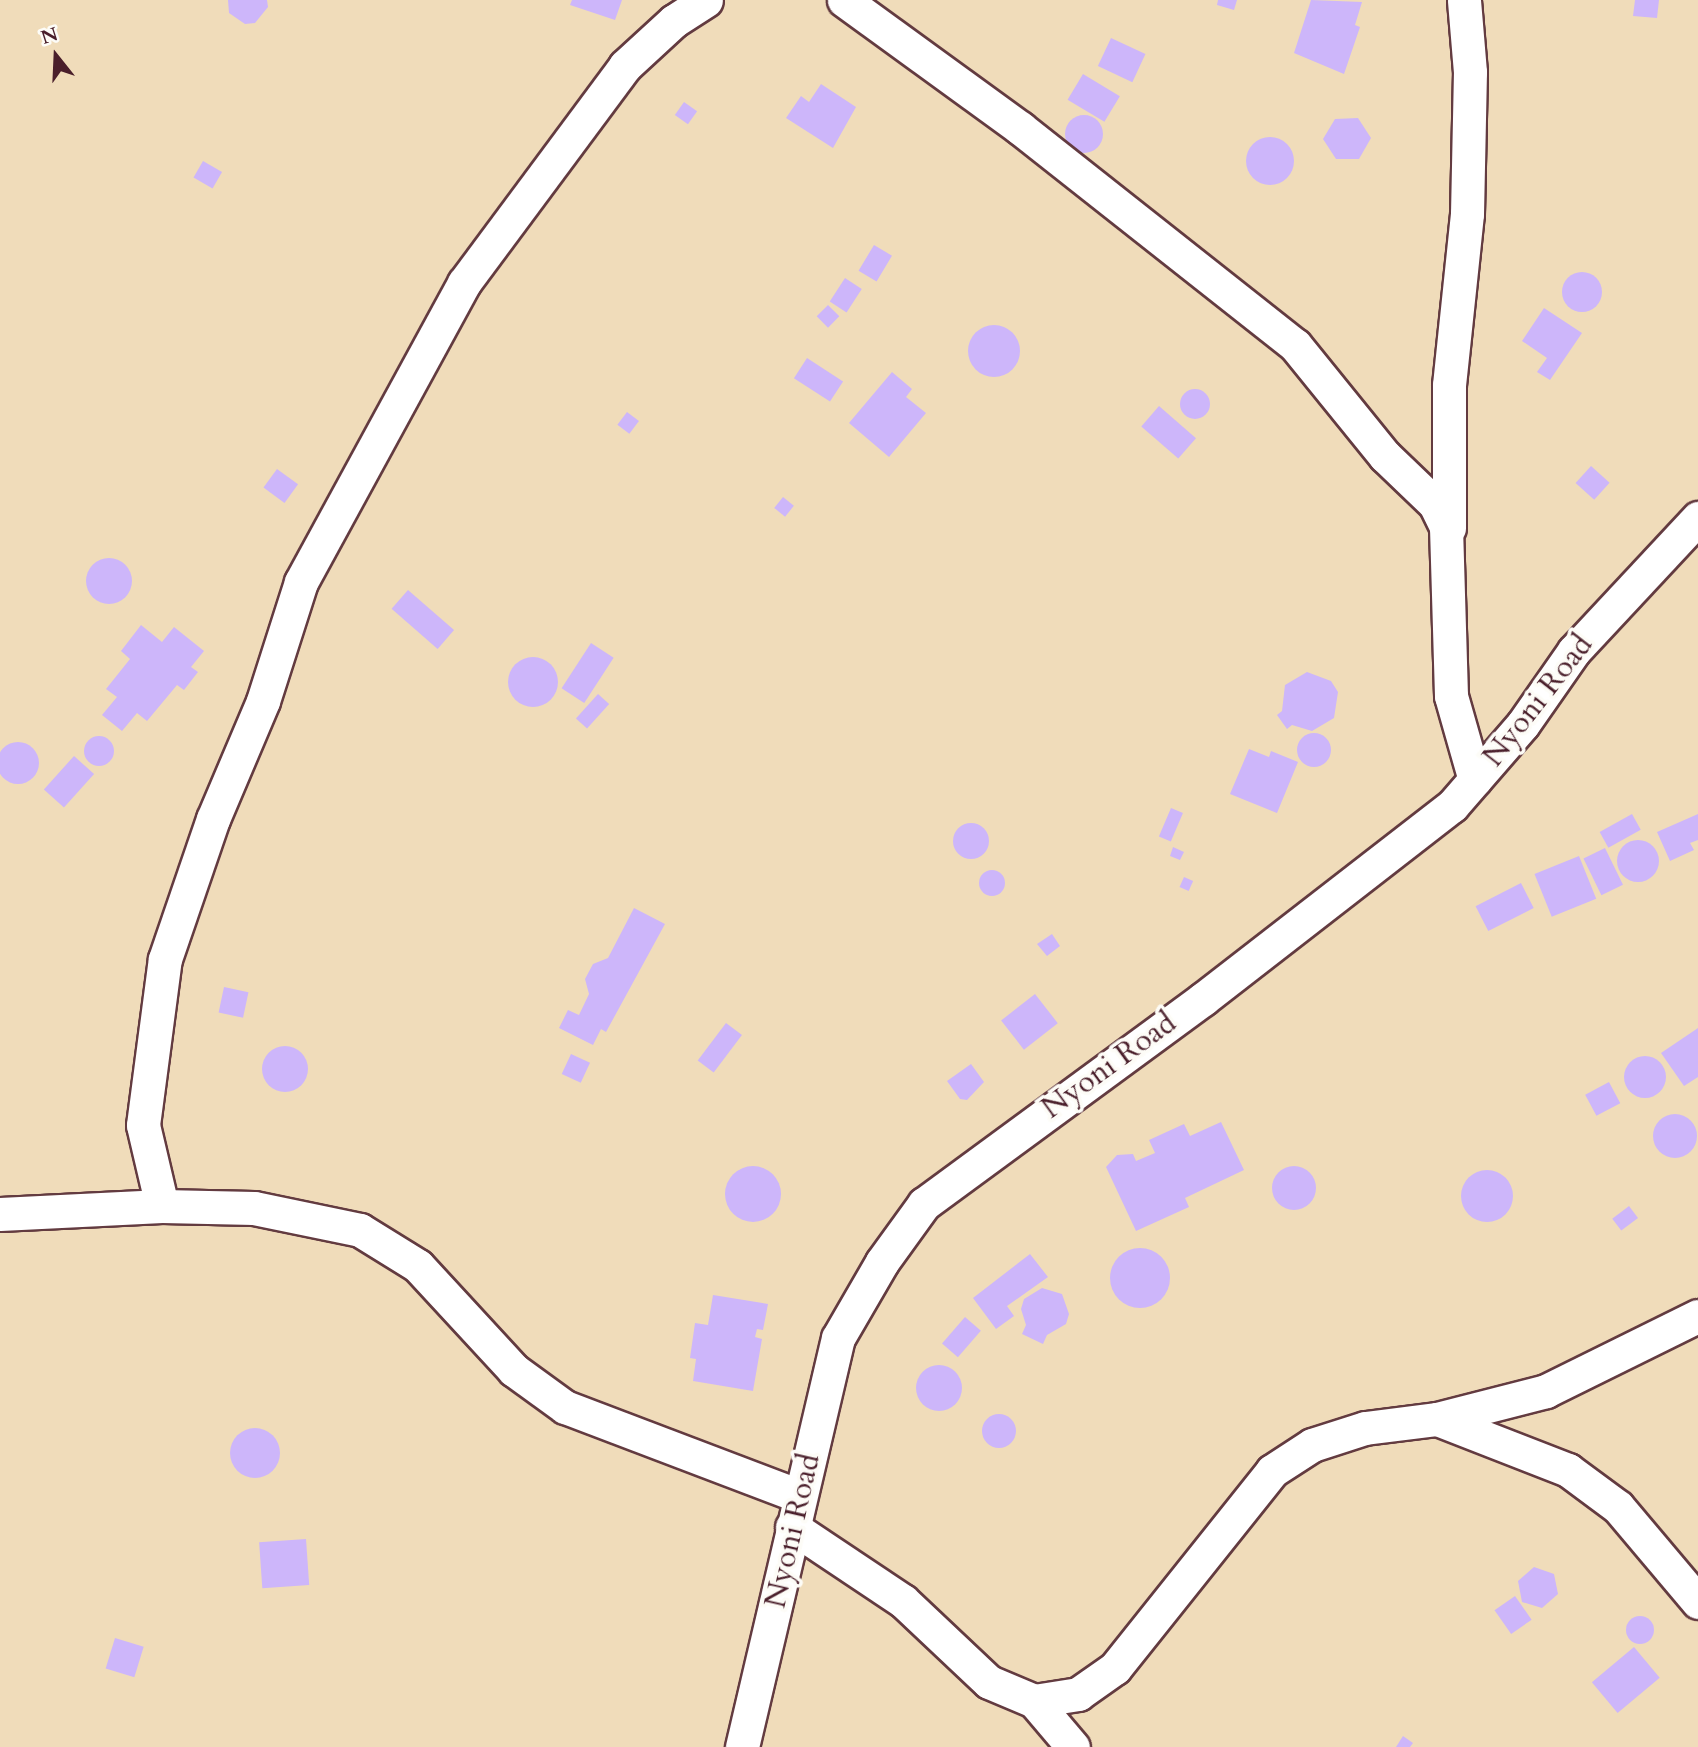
<!DOCTYPE html>
<html>
<head>
<meta charset="utf-8">
<style>
	body { margin:0 }
	#map { position:relative; width:1698px; height:1747px; overflow:hidden; background:#f0dcba; font-family:Cardo,serif }
	div>[style] { position:absolute }
	[style*='--x'] { left:calc(var(--x)*1px); top:calc(var(--y)*1px); width:calc(var(--w)*1px); rotate:calc(var(--a)*1deg) }
	.building>* { inset:0; background:#cdb6fa; transform-origin:0 0 }
	.round { border-radius:50% }
	.roads { filter:drop-shadow(2px 0 #633b40) drop-shadow(-2px 0 #633b40) drop-shadow(0 2px #633b40) drop-shadow(0 -2px #633b40) }
	.minor>* { height:33px; margin:-16.5px; padding:0 16.5px; transform-origin:16.5px; border-radius:16.5px; background:#fff }
	span { translate:-50% -50%; white-space:nowrap; text-align:center; line-height:1.15; -webkit-text-stroke:7px #fdfcf7; paint-order:stroke }
	.street-label { font-size:30px; color:#4a1f2b }
	.north { position:absolute; left:21px; top:21px; width:70px; height:70px; -webkit-text-stroke:5px #fdfcf7; paint-order:stroke; rotate:342deg; font-size:19px; font-weight:700; line-height:28px; text-align:center; color:#4a1f2b }
	.north::after { content:''; display:block; margin:auto; width:24px; height:32px; background:#4a1f2b; clip-path:polygon(50% 0,100% 100%,50% 72%,0 100%) }
</style>
</head>
<body>
<div id="map">
	<div class="building">
		<div style="clip-path:polygon(228px 0,267px 0,268px 7px,255px 23px,245px 24px,229px 13px)"></div>
		<div style="clip-path:polygon(572px 0,622px 0,615px 20px,570px 5px)"></div>
		<div style="clip-path:polygon(1218px 0,1237px 0,1234px 10px,1217px 5px)"></div>
		<div style="clip-path:polygon(1311px 0,1362px 2px,1355px 25px,1360px 27px,1344px 74px,1294px 53px)"></div>
		<div style="clip-path:polygon(1635px 0,1659px 0,1657px 18px,1633px 16px)"></div>
		<div style="left:1111px;top:38px;width:38px;height:31px;rotate:25deg"></div>
		<div style="left:1083px;top:74px;width:43px;height:30px;rotate:31deg"></div>
		<div style="clip-path:polygon(821px 84px,856px 107px,833px 148px,786px 118px,801px 96px,809px 102px)"></div>
		<div style="left:684px;top:102px;width:16px;height:16px;rotate:35deg"></div>
		<div class="round" style="left:1065px;top:115px;width:38px;height:38px"></div>
		<div style="clip-path:polygon(1358px 118px,1371px 138px,1359px 159px,1336px 159px,1323px 139px,1335px 119px)"></div>
		<div class="round" style="left:1246px;top:137px;width:48px;height:48px"></div>
		<div style="left:203px;top:161px;width:22px;height:19px;rotate:30deg"></div>
		<div style="left:874px;top:245px;width:21px;height:30px;rotate:31deg"></div>
		<div class="round" style="left:1562px;top:272px;width:40px;height:40px"></div>
		<div style="left:845px;top:278px;width:20px;height:28px;rotate:33deg"></div>
		<div style="left:828px;top:305px;width:16px;height:16px;rotate:45deg"></div>
		<div style="clip-path:polygon(1544px 308px,1582px 333px,1550px 380px,1537px 372px,1547px 358px,1522px 341px)"></div>
		<div class="round" style="left:968px;top:325px;width:52px;height:52px"></div>
		<div style="left:807px;top:358px;width:43px;height:24px;rotate:33deg"></div>
		<div style="clip-path:polygon(892px 372px,912px 389px,906px 397px,926px 413px,889px 457px,849px 423px)"></div>
		<div class="round" style="left:1180px;top:389px;width:30px;height:30px"></div>
		<div style="left:1159px;top:406px;width:49px;height:27px;rotate:41deg"></div>
		<div style="left:627px;top:412px;width:15px;height:16px;rotate:37deg"></div>
		<div style="left:1591px;top:466px;width:25px;height:23px;rotate:42deg"></div>
		<div style="left:277px;top:469px;width:26px;height:23px;rotate:36deg"></div>
		<div style="left:783px;top:497px;width:14px;height:14px;rotate:39deg"></div>
		<div class="round" style="left:86px;top:558px;width:46px;height:46px"></div>
		<div style="left:408px;top:590px;width:61px;height:25px;rotate:41deg"></div>
		<div style="clip-path:polygon(141px 625px,162px 642px,174px 627px,204px 651px,191px 667px,198px 672px,184px 690px,177px 685px,147px 721px,137px 713px,122px 731px,102px 715px,117px 697px,106px 689px,130px 659px,121px 651px)"></div>
		<div style="left:591px;top:643px;width:27px;height:54px;rotate:33deg"></div>
		<div class="round" style="left:508px;top:657px;width:50px;height:50px"></div>
		<div style="clip-path:polygon(1307px 672px,1331px 681px,1338px 692px,1334px 718px,1312px 731px,1292px 725px,1287px 729px,1277px 715px,1282px 711px,1285px 685px)"></div>
		<div style="left:598px;top:694px;width:15px;height:33px;rotate:42deg"></div>
		<div class="round" style="left:1297px;top:733px;width:34px;height:34px"></div>
		<div class="round" style="left:84px;top:736px;width:30px;height:30px"></div>
		<div class="round" style="left:-3px;top:742px;width:42px;height:42px"></div>
		<div style="clip-path:polygon(1249px 749px,1269px 757px,1271px 751px,1298px 762px,1277px 813px,1230px 794px)"></div>
		<div style="left:74px;top:756px;width:27px;height:45px;rotate:42deg"></div>
		<div style="left:1171px;top:808px;width:13px;height:31px;rotate:23deg"></div>
		<div style="left:1632px;top:814px;width:18px;height:37px;rotate:61deg"></div>
		<div style="clip-path:polygon(1698px 814px,1698px 840px,1690px 843px,1694px 850px,1670px 861px,1657px 832px)"></div>
		<div class="round" style="left:953px;top:823px;width:36px;height:36px"></div>
		<div class="round" style="left:1617px;top:840px;width:42px;height:42px"></div>
		<div style="clip-path:polygon(1173px 847px,1184px 852px,1180px 860px,1170px 856px)"></div>
		<div style="left:1605px;top:848px;width:41px;height:24px;rotate:64deg"></div>
		<div style="left:1579px;top:856px;width:46px;height:48px;rotate:68deg"></div>
		<div class="round" style="left:979px;top:870px;width:26px;height:26px"></div>
		<div style="left:1184px;top:877px;width:10px;height:11px;rotate:24deg"></div>
		<div style="left:1521px;top:883px;width:28px;height:51px;rotate:63deg"></div>
		<div style="clip-path:polygon(634px 908px,665px 924px,606px 1032px,601px 1029px,593px 1045px,559px 1028px,568px 1010px,579px 1015px,589px 994px,585px 979px,593px 964px,608px 958px)"></div>
		<div style="clip-path:polygon(1052px 934px,1060px 946px,1047px 956px,1037px 944px)"></div>
		<div style="left:224px;top:987px;width:25px;height:26px;rotate:12deg"></div>
		<div style="left:1035px;top:994px;width:37px;height:43px;rotate:52deg"></div>
		<div style="left:726px;top:1023px;width:20px;height:47px;rotate:37deg"></div>
		<div style="clip-path:polygon(1698px 1028px,1698px 1077px,1684px 1086px,1661px 1053px)"></div>
		<div class="round" style="left:262px;top:1046px;width:46px;height:46px"></div>
		<div style="left:571px;top:1054px;width:21px;height:22px;rotate:25deg"></div>
		<div class="round" style="left:1624px;top:1056px;width:42px;height:42px"></div>
		<div style="clip-path:polygon(971px 1064px,984px 1082px,967px 1100px,960px 1099px,947px 1081px)"></div>
		<div style="left:1609px;top:1082px;width:24px;height:27px;rotate:62deg"></div>
		<div class="round" style="left:1653px;top:1114px;width:44px;height:44px"></div>
		<div style="clip-path:polygon(1221px 1122px,1244px 1170px,1185px 1198px,1189px 1207px,1136px 1231px,1106px 1167px,1117px 1155px,1133px 1154px,1136px 1161px,1155px 1153px,1149px 1140px,1184px 1124px,1190px 1136px)"></div>
		<div class="round" style="left:1272px;top:1166px;width:44px;height:44px"></div>
		<div class="round" style="left:725px;top:1166px;width:56px;height:56px"></div>
		<div class="round" style="left:1461px;top:1170px;width:52px;height:52px"></div>
		<div style="left:1629px;top:1206px;width:15px;height:21px;rotate:53deg"></div>
		<div class="round" style="left:1110px;top:1248px;width:60px;height:60px"></div>
		<div style="clip-path:polygon(1030px 1254px,1048px 1277px,1007px 1306px,1014px 1316px,996px 1329px,973px 1298px)"></div>
		<div style="clip-path:polygon(1042px 1288px,1062px 1294px,1069px 1314px,1066px 1324px,1047px 1335px,1043px 1344px,1022px 1334px,1026px 1325px,1021px 1309px,1024px 1299px)"></div>
		<div style="clip-path:polygon(713px 1295px,768px 1304px,763px 1330px,757px 1329px,755px 1337px,762px 1339px,753px 1391px,693px 1381px,696px 1359px,690px 1358px,695px 1323px,708px 1325px)"></div>
		<div style="left:965px;top:1317px;width:21px;height:35px;rotate:41deg"></div>
		<div class="round" style="left:916px;top:1365px;width:46px;height:46px"></div>
		<div class="round" style="left:982px;top:1414px;width:34px;height:34px"></div>
		<div class="round" style="left:230px;top:1428px;width:50px;height:50px"></div>
		<div style="left:306px;top:1539px;width:46px;height:47px;rotate:86deg"></div>
		<div style="clip-path:polygon(1534px 1567px,1554px 1574px,1558px 1594px,1542px 1608px,1522px 1602px,1518px 1581px)"></div>
		<div style="left:1515px;top:1596px;width:29px;height:25px;rotate:55deg"></div>
		<div class="round" style="left:1626px;top:1616px;width:28px;height:28px"></div>
		<div style="left:115px;top:1638px;width:30px;height:32px;rotate:17deg"></div>
		<div style="left:1634px;top:1647px;width:40px;height:55px;rotate:50deg"></div>
		<div style="clip-path:polygon(1403px 1736px,1413px 1743px,1410px 1747px,1396px 1747px)"></div>
	</div>
	<div class="roads">
		<div class="minor">
			<div style="--x:844;--y:0;--w:218;--a:36"></div>
			<div style="--x:1020;--y:128;--w:350;--a:38.3"></div>
			<div style="--x:1295;--y:345;--w:143;--a:51"></div>
			<div style="--x:1385;--y:456;--w:69;--a:43.8"></div>
			<div style="--x:1435;--y:504;--w:25;--a:64"></div>
			<div style="--x:1446;--y:527;--w:169;--a:88.3"></div>
			<div style="--x:1451;--y:696;--w:87;--a:74.1"></div>
			<div style="--x:1449;--y:528;--w:143;--a:-90"></div>
			<div style="--x:1449;--y:385;--w:172;--a:-84"></div>
			<div style="--x:1467;--y:214;--w:142;--a:-88.8"></div>
			<div style="--x:1470;--y:72;--w:72;--a:-94.8"></div>
			<div style="--x:162;--y:1206;--w:83;--a:-103.2"></div>
			<div style="--x:143;--y:1125;--w:167;--a:-82.5"></div>
			<div style="--x:165;--y:959;--w:148;--a:-71.1"></div>
			<div style="--x:213;--y:819;--w:128;--a:-67"></div>
			<div style="--x:263;--y:701;--w:125;--a:-72.3"></div>
			<div style="--x:301;--y:582;--w:341;--a:-61.4"></div>
			<div style="--x:464;--y:283;--w:270;--a:-53.4"></div>
			<div style="--x:625;--y:66;--w:67;--a:-42.6"></div>
			<div style="--x:674;--y:21;--w:38;--a:-33"></div>
			<div style="--x:0;--y:1214;--w:162;--a:-2.8"></div>
			<div style="--x:162;--y:1206;--w:92;--a:1.2"></div>
			<div style="--x:254;--y:1208;--w:108;--a:11.7"></div>
			<div style="--x:360;--y:1230;--w:68;--a:31.8"></div>
			<div style="--x:418;--y:1266;--w:142;--a:47.3"></div>
			<div style="--x:514;--y:1370;--w:63;--a:36"></div>
			<div style="--x:565;--y:1407;--w:250;--a:20.8"></div>
			<div style="--x:1437;--y:1419;--w:141;--a:21.3"></div>
			<div style="--x:1568;--y:1470;--w:62;--a:36.5"></div>
			<div style="--x:1618;--y:1507;--w:124;--a:49.9"></div>
			<div style="--x:792;--y:1527;--w:133;--a:33.7"></div>
			<div style="--x:903;--y:1601;--w:118;--a:43.3"></div>
			<div style="--x:989;--y:1682;--w:49;--a:22.9"></div>
			<div style="--x:1034;--y:1701;--w:45;--a:-9"></div>
			<div style="--x:1078;--y:1694;--w:45;--a:-35.1"></div>
			<div style="--x:1115;--y:1668;--w:252;--a:-51.4"></div>
			<div style="--x:1272;--y:1471;--w:48;--a:-33"></div>
			<div style="--x:1312;--y:1445;--w:56;--a:-17.8"></div>
			<div style="--x:1365;--y:1428;--w:73;--a:-7.1"></div>
			<div style="--x:1437;--y:1419;--w:113;--a:-14.4"></div>
			<div style="--x:1546;--y:1391;--w:169;--a:-26.3"></div>
			<div style="--x:1034;--y:1701;--w:60;--a:49.7"></div>
			<div style="--x:742;--y:1747;--w:420;--a:-76.8"></div>
			<div style="--x:838;--y:1338;--w:88;--a:-59.9"></div>
			<div style="--x:882;--y:1262;--w:72;--a:-54.1"></div>
			<div style="--x:924;--y:1204;--w:346;--a:-36.3"></div>
			<div style="--x:1203;--y:999;--w:315;--a:-37.8"></div>
			<div style="--x:1452;--y:806;--w:108;--a:-49.1"></div>
			<div style="--x:1523;--y:724;--w:89;--a:-55.1"></div>
			<div style="--x:1574;--y:651;--w:182;--a:-47"></div>
		</div>
	</div>
	<div class="street-label">
		<span style="left:1538px;top:701px;rotate:-52deg">Nyoni Road</span>
		<span style="left:1109px;top:1066px;rotate:-36deg">Nyoni Road</span>
		<span style="left:793px;top:1531px;rotate:-77deg">Nyoni Road</span>
	</div>
	<div class="north">N</div>
</div>
</body>
</html>
